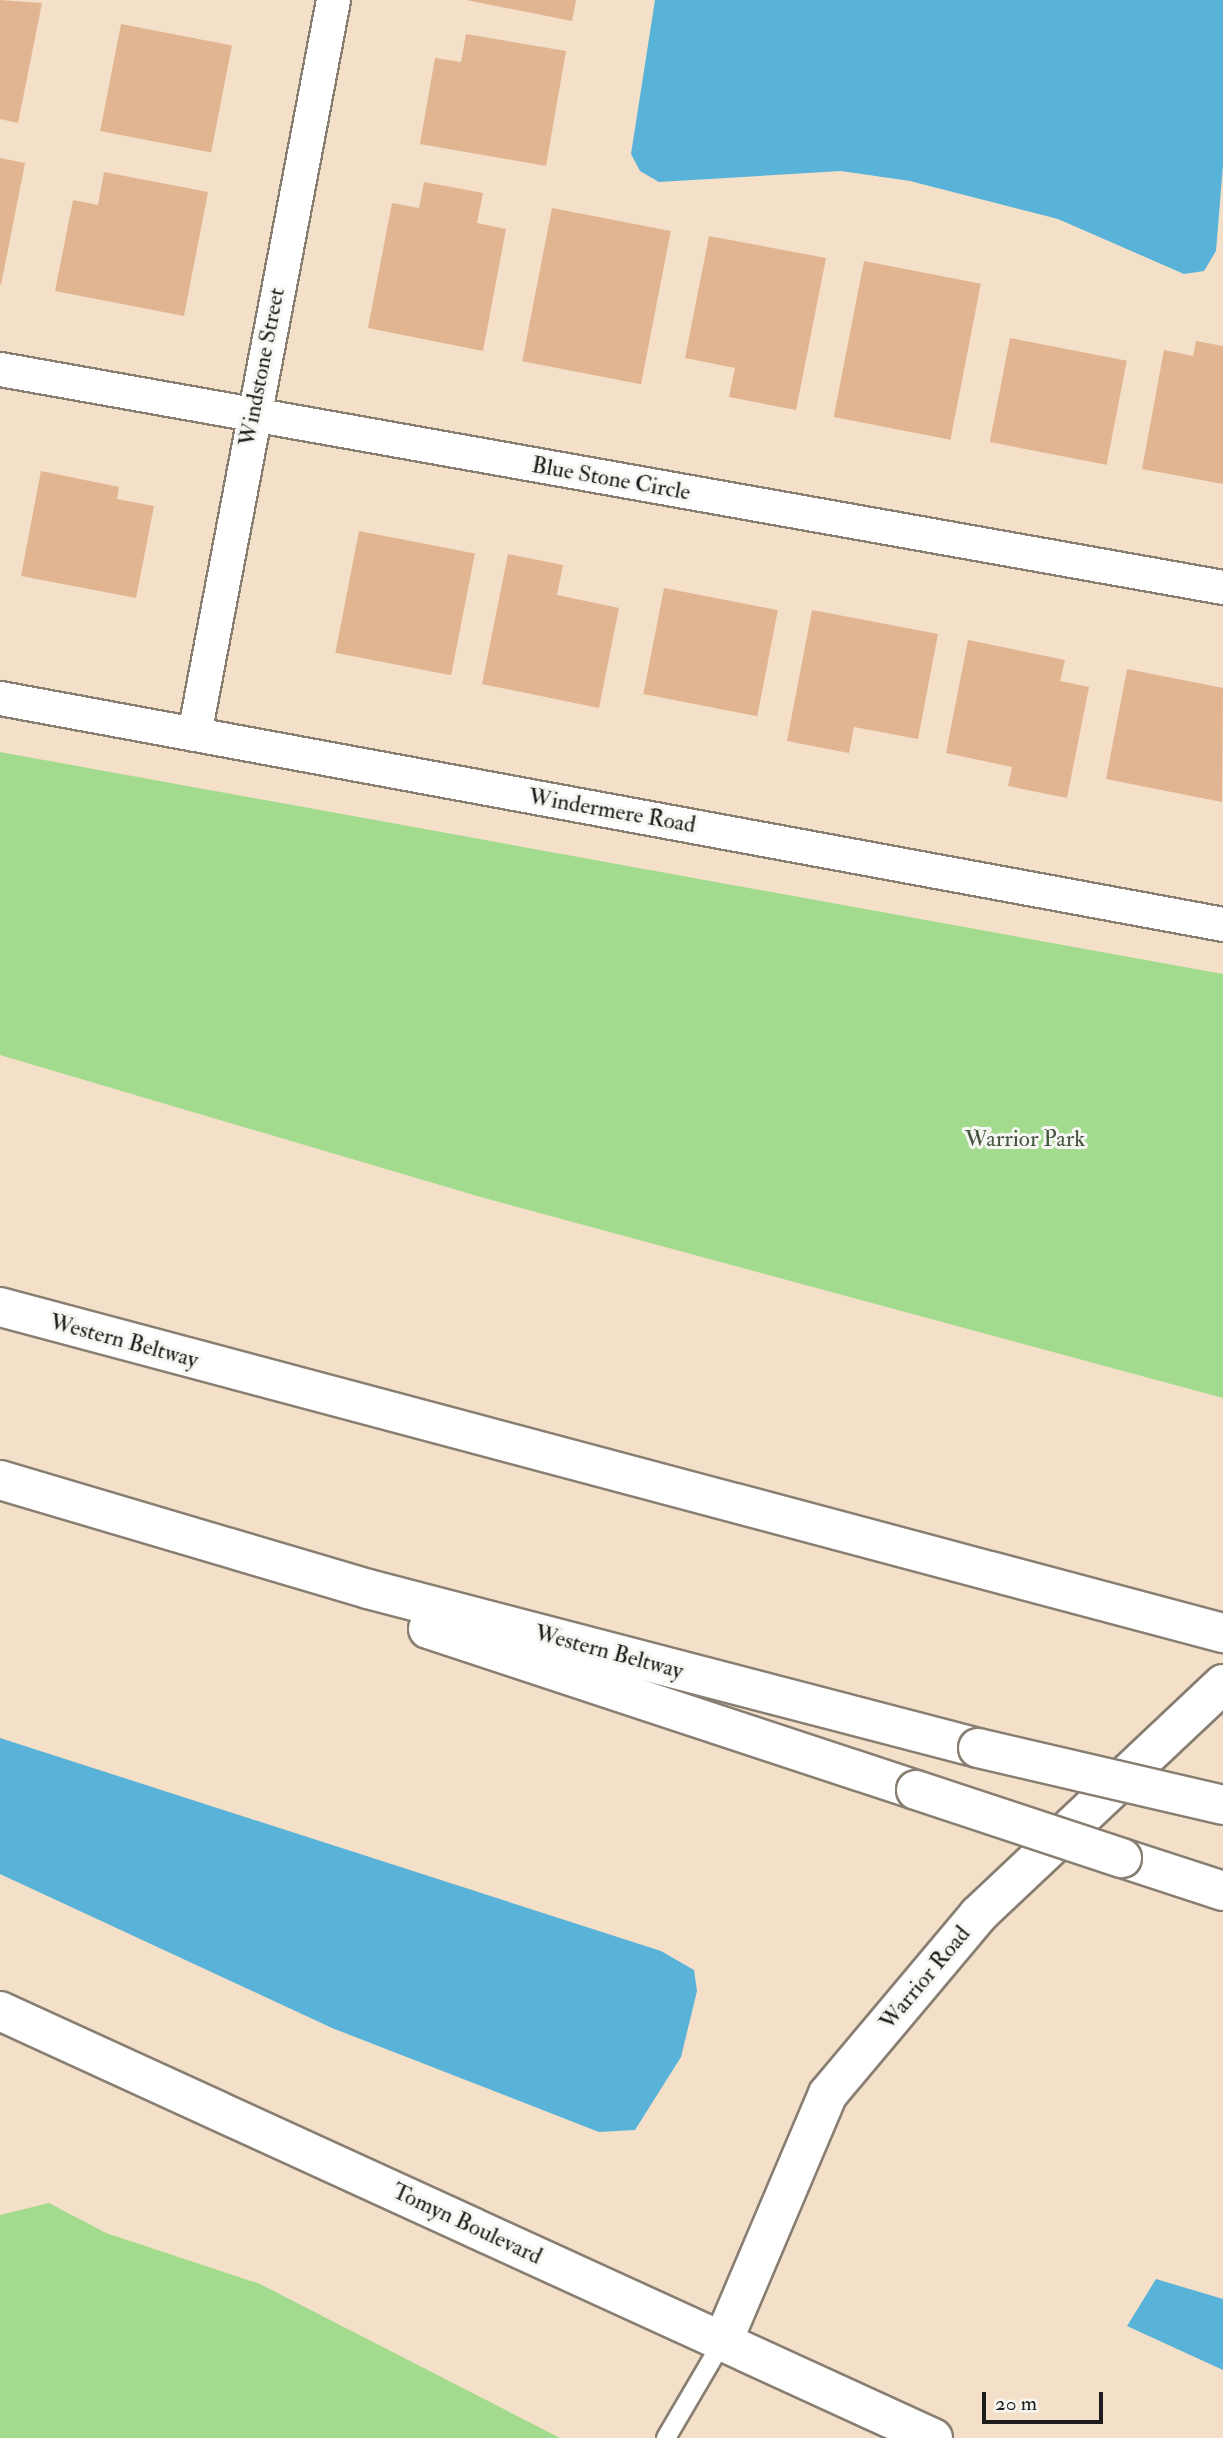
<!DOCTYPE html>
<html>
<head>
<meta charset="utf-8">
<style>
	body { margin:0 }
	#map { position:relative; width:1223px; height:2438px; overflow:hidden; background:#f4e0c8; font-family:"IM FELL Double Pica",serif }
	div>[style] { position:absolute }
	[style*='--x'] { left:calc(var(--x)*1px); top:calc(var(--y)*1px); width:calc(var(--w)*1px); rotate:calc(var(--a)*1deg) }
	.green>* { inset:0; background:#a2db8d }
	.water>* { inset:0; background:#59b2d7 }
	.building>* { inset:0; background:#e1b492; transform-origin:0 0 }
	.roads { filter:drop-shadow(2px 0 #887e72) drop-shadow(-2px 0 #887e72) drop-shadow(0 2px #887e72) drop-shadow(0 -2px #887e72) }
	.lane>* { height:18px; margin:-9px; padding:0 9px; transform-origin:9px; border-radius:9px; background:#fff }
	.street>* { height:33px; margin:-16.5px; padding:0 16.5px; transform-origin:16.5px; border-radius:16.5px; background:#fff }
	.secondary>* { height:38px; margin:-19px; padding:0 19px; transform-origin:19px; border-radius:19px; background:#fff }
	.highway>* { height:38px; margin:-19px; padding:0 19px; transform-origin:19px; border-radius:19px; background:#fff }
	.bridges { filter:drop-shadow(2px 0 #887e72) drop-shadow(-2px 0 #887e72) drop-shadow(0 2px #887e72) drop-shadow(0 -2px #887e72) }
	.highway-bridge>* { height:38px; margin:-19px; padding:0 19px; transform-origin:19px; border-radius:19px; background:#fff }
	span { translate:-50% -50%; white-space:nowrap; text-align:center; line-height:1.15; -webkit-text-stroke:6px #f6f6f2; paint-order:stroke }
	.street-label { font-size:23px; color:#1c1c1c }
	.park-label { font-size:23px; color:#44553e }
	.scale { position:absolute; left:982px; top:2392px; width:121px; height:32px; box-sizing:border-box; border:4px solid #1c1c1c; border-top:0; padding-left:9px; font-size:21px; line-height:24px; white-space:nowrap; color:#1c1c1c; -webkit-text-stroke:5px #f6f6f2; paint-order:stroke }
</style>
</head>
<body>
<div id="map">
	<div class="green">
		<div style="clip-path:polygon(0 752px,1223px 974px,1223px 1398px,484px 1198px,0 1055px)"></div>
		<div style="clip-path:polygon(49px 2203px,106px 2233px,260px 2284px,560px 2438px,0 2438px,0 2215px)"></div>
	</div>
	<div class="water">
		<div style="clip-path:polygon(655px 0,1223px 0,1223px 165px,1216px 251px,1204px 271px,1184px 274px,1058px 219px,910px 181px,841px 171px,659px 182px,640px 171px,631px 154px)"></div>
		<div style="clip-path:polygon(0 1738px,661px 1951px,694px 1970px,697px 1991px,681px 2057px,635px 2130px,599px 2132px,332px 2028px,0 1874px)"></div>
		<div style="clip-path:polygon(1156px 2279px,1223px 2299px,1223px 2370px,1127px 2326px)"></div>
	</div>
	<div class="building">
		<div style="clip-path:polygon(0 0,42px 3px,18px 123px,0 119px)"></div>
		<div style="clip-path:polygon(466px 0,576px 0,572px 21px)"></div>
		<div style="left:121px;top:24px;width:113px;height:109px;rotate:11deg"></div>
		<div style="clip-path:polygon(466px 34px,566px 51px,546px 166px,420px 144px,435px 58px,461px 62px)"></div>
		<div style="clip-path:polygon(0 158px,25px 163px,1px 285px,0 284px)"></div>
		<div style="clip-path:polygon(104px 172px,208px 192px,184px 316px,55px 291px,73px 200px,98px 205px)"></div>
		<div style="clip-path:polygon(424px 182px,483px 193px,477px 223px,506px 229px,483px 351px,368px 328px,392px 203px,419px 208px)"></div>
		<div style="left:552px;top:208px;width:121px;height:156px;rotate:11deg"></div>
		<div style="clip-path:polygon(709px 236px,826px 258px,796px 410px,729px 397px,735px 368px,685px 358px)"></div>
		<div style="left:864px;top:261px;width:119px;height:159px;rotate:11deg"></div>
		<div style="left:1010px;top:338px;width:119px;height:106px;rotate:11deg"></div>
		<div style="clip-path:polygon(1196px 341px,1223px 346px,1223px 484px,1142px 469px,1164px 350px,1193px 356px)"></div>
		<div style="clip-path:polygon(41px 471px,119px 487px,117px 499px,154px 506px,136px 598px,21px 576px)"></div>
		<div style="left:359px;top:531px;width:118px;height:124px;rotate:11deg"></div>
		<div style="clip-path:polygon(508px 554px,563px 565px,557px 595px,619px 608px,599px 708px,482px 684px)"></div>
		<div style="left:664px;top:588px;width:116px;height:108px;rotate:11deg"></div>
		<div style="clip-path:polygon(812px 610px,938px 634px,918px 739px,854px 727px,849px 753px,787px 741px)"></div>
		<div style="clip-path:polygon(968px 640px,1065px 660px,1060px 681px,1089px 687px,1067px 798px,1008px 786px,1012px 767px,946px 753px)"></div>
		<div style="clip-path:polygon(1127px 669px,1223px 688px,1222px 802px,1106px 779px)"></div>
	</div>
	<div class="roads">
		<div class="lane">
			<div style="--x:666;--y:2438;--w:113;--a:-59.6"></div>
		</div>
		<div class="street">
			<div style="--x:0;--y:369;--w:1242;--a:10.11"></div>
			<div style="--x:0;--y:698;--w:1244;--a:10.47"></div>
			<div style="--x:194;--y:734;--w:747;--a:-79.28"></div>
		</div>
		<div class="secondary">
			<div style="--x:0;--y:2011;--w:1026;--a:24.59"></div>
			<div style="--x:723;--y:2341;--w:268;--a:-67"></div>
			<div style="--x:828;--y:2094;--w:234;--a:-50"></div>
			<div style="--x:978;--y:1915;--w:337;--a:-43.3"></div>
		</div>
		<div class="highway">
			<div style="--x:0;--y:1307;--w:1266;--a:14.93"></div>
			<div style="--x:0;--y:1480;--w:384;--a:16.5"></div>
			<div style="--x:368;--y:1589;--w:630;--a:14.61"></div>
			<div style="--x:428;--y:1629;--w:514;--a:18.26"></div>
			<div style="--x:1122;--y:1858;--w:106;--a:18.1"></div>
		</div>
	</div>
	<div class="bridges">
		<div class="highway-bridge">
			<div style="--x:978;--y:1748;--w:252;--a:13.1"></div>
			<div style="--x:916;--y:1790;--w:217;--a:18.3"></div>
		</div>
	</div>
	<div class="street-label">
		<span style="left:262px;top:367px;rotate:-79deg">Windstone Street</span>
		<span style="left:611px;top:479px;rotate:10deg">Blue Stone Circle</span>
		<span style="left:612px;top:811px;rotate:10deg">Windermere Road</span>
		<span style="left:124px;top:1341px;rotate:15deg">Western Beltway</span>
		<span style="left:609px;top:1652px;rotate:15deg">Western Beltway</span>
		<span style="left:925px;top:1978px;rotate:-50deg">Warrior Road</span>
		<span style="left:467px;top:2224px;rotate:25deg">Tomyn Boulevard</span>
	</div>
	<div class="park-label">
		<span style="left:1025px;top:1139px">Warrior Park</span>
	</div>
	<div class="scale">20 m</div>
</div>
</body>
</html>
